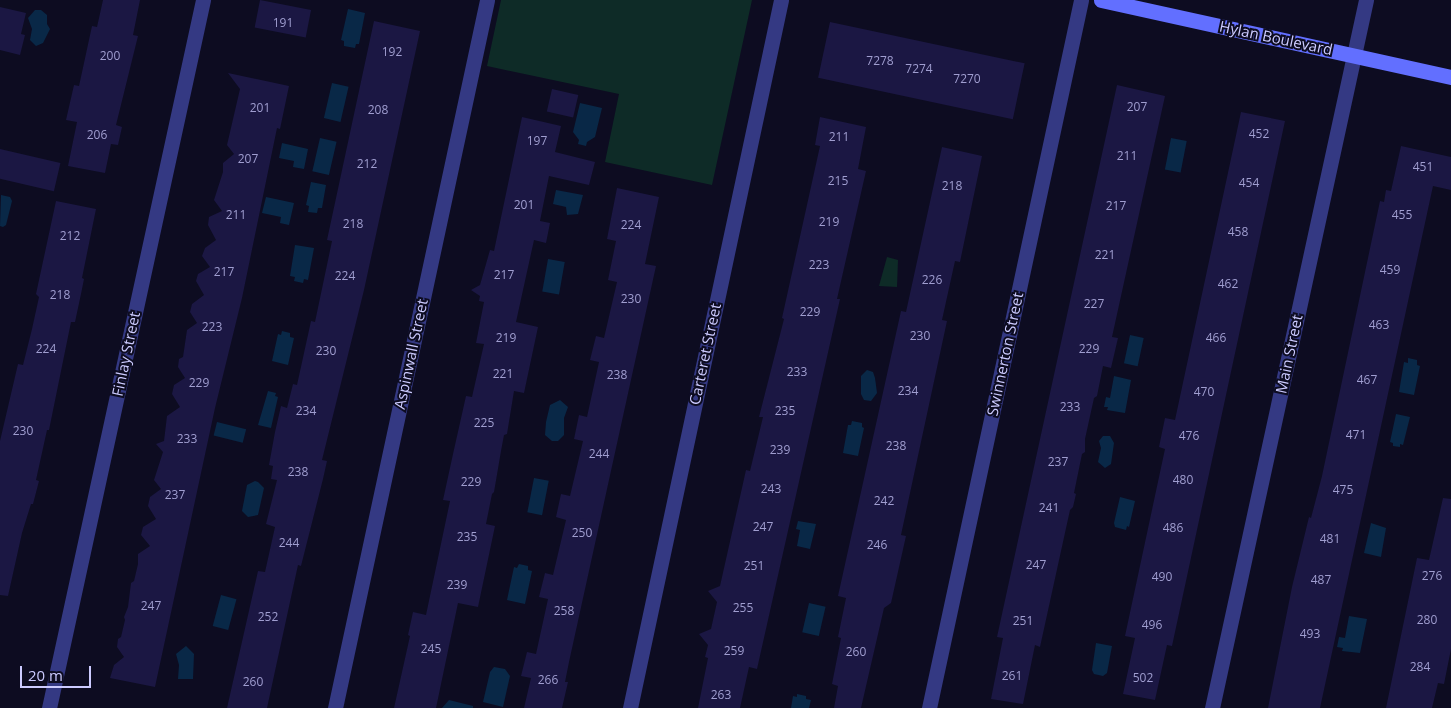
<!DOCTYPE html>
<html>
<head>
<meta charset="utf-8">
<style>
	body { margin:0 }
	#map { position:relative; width:1451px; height:708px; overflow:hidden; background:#0d0c21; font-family:"Open Sans",sans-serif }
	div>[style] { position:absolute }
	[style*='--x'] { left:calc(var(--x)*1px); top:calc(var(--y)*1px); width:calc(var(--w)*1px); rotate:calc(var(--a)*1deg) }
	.green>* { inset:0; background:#0e2b27 }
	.water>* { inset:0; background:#092847; transform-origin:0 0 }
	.building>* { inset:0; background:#1b1743; transform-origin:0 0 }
	.street>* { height:15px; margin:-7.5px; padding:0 7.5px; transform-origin:7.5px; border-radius:7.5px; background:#343983 }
	.secondary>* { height:15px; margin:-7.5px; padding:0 7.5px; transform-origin:7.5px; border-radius:7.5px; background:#626fff }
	span { translate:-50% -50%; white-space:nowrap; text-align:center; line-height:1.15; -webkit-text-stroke:4px #0d0c21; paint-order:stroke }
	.number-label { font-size:12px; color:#a09ed0 }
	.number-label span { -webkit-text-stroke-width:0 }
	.street-label { font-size:15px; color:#cccbff }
	.scale { position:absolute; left:20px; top:666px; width:71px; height:22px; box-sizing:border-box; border:2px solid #cccbff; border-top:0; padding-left:6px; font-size:15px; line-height:18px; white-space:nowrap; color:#cccbff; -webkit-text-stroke:4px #0d0c21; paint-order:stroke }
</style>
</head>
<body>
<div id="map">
	<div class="green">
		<div style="clip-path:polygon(501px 0,752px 0,712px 185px,605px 162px,619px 94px,487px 66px)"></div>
		<div style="clip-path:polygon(887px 257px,898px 260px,897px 287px,879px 286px)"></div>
	</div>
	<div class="water">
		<div style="clip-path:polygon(348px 9px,365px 13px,359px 44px,356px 44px,355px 48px,344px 46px,344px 41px,341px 40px)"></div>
		<div style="clip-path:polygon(35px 10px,41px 10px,47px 15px,47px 24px,50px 29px,43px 43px,36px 46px,30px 40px,32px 29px,28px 18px)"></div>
		<div style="left:332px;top:83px;width:17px;height:36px;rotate:13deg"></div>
		<div style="clip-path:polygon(580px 103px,602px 108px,595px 137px,587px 142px,586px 146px,578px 144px,579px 140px,573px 132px)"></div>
		<div style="left:320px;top:138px;width:17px;height:34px;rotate:13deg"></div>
		<div style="left:1171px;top:138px;width:16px;height:32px;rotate:11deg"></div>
		<div style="clip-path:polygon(282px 143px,308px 149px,304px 169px,293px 167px,294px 161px,279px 158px)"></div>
		<div style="clip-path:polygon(311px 182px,326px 185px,322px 208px,318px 208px,317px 213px,308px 212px,309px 206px,306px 205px)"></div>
		<div style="clip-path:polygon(556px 190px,583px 195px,578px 214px,567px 215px,566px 207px,553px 204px)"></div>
		<div style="clip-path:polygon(1px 195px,10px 197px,12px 201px,6px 225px,3px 227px,0 226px)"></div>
		<div style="clip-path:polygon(266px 197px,294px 203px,289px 225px,280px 223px,281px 217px,262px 213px)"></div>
		<div style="clip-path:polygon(295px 245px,314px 248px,308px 280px,304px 279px,303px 283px,294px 281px,295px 277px,290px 276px)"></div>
		<div style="left:548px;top:259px;width:17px;height:33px;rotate:10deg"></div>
		<div style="clip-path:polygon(282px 331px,290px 333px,290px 337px,294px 338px,288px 365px,272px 361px,278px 334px,281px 335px)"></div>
		<div style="left:1130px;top:335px;width:14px;height:29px;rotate:12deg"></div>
		<div style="clip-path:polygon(1408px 358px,1417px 360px,1417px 365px,1420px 366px,1414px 395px,1399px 392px,1404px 362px,1408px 363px)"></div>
		<div style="clip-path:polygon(867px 370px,873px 372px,875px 378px,877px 393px,871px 401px,864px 400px,861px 394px,861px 376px)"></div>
		<div style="clip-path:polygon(1114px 376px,1131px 380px,1125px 413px,1107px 410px,1108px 407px,1104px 407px,1106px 397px,1110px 398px)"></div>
		<div style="clip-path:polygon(268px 391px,276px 393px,275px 396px,278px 397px,271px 428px,258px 425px)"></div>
		<div style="clip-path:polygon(560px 400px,568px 407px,564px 418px,564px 435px,558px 441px,552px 441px,545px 435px,546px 422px,550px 405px)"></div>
		<div style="clip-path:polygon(1396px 414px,1410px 417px,1403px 445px,1400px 444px,1400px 447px,1393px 446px,1393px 443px,1390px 442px)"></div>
		<div style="clip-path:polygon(852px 421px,862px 423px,862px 427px,864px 428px,858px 456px,843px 453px,848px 425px,851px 425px)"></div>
		<div style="left:217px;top:422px;width:30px;height:14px;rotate:14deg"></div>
		<div style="clip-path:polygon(1103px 436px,1110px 436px,1114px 443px,1111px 464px,1105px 468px,1098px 462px,1101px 448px,1099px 441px)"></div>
		<div style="left:534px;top:478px;width:15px;height:35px;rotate:11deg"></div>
		<div style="clip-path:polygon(255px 481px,258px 482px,264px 488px,258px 515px,248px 517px,242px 511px,247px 485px)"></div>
		<div style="clip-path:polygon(1120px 497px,1135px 501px,1129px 527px,1127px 526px,1126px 530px,1115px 527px,1114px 523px)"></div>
		<div style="clip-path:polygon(798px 521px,816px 524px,810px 549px,797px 546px,800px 530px,796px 529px)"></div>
		<div style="clip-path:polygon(1371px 523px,1386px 528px,1381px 557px,1364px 553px)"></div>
		<div style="clip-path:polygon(519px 564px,528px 566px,528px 570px,532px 571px,525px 604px,507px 600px,514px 567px,517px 568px)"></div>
		<div style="left:221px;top:595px;width:16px;height:32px;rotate:15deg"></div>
		<div style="left:809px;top:603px;width:17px;height:30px;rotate:13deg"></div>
		<div style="clip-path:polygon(1349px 616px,1367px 619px,1360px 653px,1342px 651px,1343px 648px,1337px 647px,1339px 637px,1345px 638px)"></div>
		<div style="clip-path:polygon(1096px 643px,1112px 646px,1107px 673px,1103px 676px,1094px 674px,1092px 670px)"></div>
		<div style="clip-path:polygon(186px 646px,194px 654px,193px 679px,178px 679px,179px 665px,176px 654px)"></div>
		<div style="clip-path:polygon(494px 667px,505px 669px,510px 676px,503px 707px,483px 702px,490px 672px)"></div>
		<div style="clip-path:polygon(797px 694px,806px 696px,806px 699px,811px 700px,809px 708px,791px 708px,793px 696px,797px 697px)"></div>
		<div style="clip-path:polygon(449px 700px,473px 706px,473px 708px,442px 708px)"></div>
	</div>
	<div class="building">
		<div style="clip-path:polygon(103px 0,140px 0,133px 35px,138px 36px,116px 125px,122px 127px,118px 145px,111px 144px,105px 173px,68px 166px,77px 122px,66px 120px,74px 85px,79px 86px,92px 26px,97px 27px)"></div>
		<div style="left:260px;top:0;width:52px;height:28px;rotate:11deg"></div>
		<div style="clip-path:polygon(0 7px,26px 13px,21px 34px,25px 35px,20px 55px,0 50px)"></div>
		<div style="clip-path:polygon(374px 21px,420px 31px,406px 96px,364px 290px,322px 460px,327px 461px,323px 479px,301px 566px,298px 565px,267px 708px,227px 708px,258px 571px,265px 572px,275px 527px,266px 524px,277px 480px,271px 479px,273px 466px,269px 465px,275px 432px,281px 406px,287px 408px,293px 384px,297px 385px,311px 321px,315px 322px,332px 241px,327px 240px)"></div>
		<div style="left:830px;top:22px;width:199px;height:57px;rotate:12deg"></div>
		<div style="clip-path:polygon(228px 73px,289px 86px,280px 129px,277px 128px,242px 298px,215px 408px,155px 687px,110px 678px,114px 665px,124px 657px,117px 647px,118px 639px,121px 637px,125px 620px,124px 617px,128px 607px,131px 583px,134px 581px,138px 564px,138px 554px,150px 546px,141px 535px,143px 527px,156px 519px,148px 506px,150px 497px,161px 489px,154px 480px,163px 452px,156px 444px,164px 441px,167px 416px,180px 407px,172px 394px,174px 385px,185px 378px,178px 367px,179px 359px,183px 357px,187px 330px,197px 323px,190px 312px,192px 304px,204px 295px,196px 281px,198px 274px,210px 267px,202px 256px,205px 248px,216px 240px,208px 225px,209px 217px,222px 211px,214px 200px,223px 172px,223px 163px,234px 154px,227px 145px,240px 89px)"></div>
		<div style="clip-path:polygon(1117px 85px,1165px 96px,1112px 337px,1118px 338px,1111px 368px,1103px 366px,1097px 396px,1094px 398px,1085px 439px,1085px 452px,1082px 454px,1074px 493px,1076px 494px,1073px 507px,1070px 510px,1040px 647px,1035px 645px,1023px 704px,991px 699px,1003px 638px,997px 637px)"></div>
		<div style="left:552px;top:89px;width:27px;height:23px;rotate:13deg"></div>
		<div style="clip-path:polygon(1241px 112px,1285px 121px,1172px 646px,1167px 645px,1155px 700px,1123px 694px,1135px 638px,1125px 636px,1165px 449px,1159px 447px,1165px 418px,1175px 420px)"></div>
		<div style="clip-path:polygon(522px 117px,561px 126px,555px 152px,595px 162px,589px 185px,549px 176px,540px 221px,550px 223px,546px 243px,534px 240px,516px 322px,538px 327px,524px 393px,514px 391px,507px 434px,504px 435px,501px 451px,494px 492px,492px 494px,486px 524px,495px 526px,478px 607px,458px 603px,436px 708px,394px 708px,410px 636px,408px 635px,413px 612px,426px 615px,450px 501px,443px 500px,453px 454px,466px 396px,472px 397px,484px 344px,476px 343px,484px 302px,479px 301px,480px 296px,471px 290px,480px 285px,490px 250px,494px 251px)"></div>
		<div style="clip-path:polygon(820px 117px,866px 127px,858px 169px,866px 171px,837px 299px,840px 299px,757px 669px,749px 667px,740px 708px,698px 708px,708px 658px,705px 657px,708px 645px,699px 634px,711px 629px,717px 602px,708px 591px,720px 586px,746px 470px,750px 471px,763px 417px,759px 417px,784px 319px,782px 318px,820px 146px,815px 145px)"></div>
		<div style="clip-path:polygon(1401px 146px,1451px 157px,1451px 190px,1433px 186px,1320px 708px,1268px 708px,1292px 587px,1309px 517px,1311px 518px,1322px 476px,1380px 201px,1384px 202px,1386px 190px,1391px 191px)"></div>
		<div style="clip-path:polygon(942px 147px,982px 156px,960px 262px,955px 261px,942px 320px,947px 321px,901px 535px,906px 536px,891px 603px,884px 608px,861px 708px,834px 708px,838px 686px,832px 684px,841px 638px,838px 637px,846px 598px,838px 596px,901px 311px,906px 312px)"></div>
		<div style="left:0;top:149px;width:62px;height:29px;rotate:13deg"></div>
		<div style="clip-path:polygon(617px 188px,659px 197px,645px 264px,656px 266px,569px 662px,565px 682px,568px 682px,562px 708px,524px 708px,531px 678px,521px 676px,527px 652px,536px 654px,548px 599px,539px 597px,545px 573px,553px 575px,566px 520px,556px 517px,561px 494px,570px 496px,583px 441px,574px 439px,579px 415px,587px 417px,599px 362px,590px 360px,596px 336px,604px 338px,617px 282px,608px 280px,616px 241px,607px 239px)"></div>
		<div style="clip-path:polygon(56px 201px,96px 209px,82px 278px,84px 279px,81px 294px,75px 322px,71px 322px,49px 430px,47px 430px,36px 480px,39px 481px,33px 504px,31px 504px,22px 533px,8px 596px,0 595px,0 441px,18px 364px,23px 365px,32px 329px,39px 297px,36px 294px)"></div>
		<div style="clip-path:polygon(1443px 498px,1451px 499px,1451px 649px,1444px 684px,1438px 683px,1432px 708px,1386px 708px,1417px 558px,1429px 560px)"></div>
	</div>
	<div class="street">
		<div style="--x:49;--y:708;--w:725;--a:-77.73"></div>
		<div style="--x:335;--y:708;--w:724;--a:-77.88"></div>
		<div style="--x:630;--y:708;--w:724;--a:-77.96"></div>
		<div style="--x:929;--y:708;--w:724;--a:-77.88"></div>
		<div style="--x:1212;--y:708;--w:725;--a:-77.73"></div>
	</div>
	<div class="secondary">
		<div style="--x:1101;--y:0;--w:358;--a:12.4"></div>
	</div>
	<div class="number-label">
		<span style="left:283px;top:23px">191</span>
		<span style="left:392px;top:52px">192</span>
		<span style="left:110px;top:56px">200</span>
		<span style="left:880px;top:61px">7278</span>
		<span style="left:919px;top:69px">7274</span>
		<span style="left:967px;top:79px">7270</span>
		<span style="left:1137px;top:107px">207</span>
		<span style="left:260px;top:108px">201</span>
		<span style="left:378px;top:110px">208</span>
		<span style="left:1259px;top:134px">452</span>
		<span style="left:97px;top:135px">206</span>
		<span style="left:839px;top:137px">211</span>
		<span style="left:537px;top:141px">197</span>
		<span style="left:1127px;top:156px">211</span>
		<span style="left:248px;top:159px">207</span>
		<span style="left:367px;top:164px">212</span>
		<span style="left:1423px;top:167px">451</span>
		<span style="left:838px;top:181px">215</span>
		<span style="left:1249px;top:183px">454</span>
		<span style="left:952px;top:186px">218</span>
		<span style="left:524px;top:205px">201</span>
		<span style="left:1116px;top:206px">217</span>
		<span style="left:236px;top:215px">211</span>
		<span style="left:1402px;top:215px">455</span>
		<span style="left:829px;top:222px">219</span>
		<span style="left:353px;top:224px">218</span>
		<span style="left:631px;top:225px">224</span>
		<span style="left:1238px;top:232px">458</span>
		<span style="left:70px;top:236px">212</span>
		<span style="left:1105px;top:255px">221</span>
		<span style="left:819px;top:265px">223</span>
		<span style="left:1390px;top:270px">459</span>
		<span style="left:224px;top:272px">217</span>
		<span style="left:504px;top:275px">217</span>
		<span style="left:345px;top:276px">224</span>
		<span style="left:932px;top:280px">226</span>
		<span style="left:1228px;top:284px">462</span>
		<span style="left:60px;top:295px">218</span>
		<span style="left:631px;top:299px">230</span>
		<span style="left:1094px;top:304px">227</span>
		<span style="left:810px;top:312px">229</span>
		<span style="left:1379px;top:325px">463</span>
		<span style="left:212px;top:327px">223</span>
		<span style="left:920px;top:336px">230</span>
		<span style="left:506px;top:338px">219</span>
		<span style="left:1216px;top:338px">466</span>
		<span style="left:46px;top:349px">224</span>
		<span style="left:1089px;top:349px">229</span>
		<span style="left:326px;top:351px">230</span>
		<span style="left:797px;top:372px">233</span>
		<span style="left:503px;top:374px">221</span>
		<span style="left:617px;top:375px">238</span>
		<span style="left:1367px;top:380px">467</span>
		<span style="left:199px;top:383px">229</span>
		<span style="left:908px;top:391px">234</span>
		<span style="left:1204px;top:392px">470</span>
		<span style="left:1070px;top:407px">233</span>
		<span style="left:306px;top:411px">234</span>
		<span style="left:785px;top:411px">235</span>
		<span style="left:484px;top:423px">225</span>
		<span style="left:23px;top:431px">230</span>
		<span style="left:1356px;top:435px">471</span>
		<span style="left:1189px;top:436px">476</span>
		<span style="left:187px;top:439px">233</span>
		<span style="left:896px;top:446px">238</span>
		<span style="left:780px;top:450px">239</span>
		<span style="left:599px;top:454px">244</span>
		<span style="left:1058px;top:462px">237</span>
		<span style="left:298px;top:472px">238</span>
		<span style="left:1183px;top:480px">480</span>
		<span style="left:471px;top:482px">229</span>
		<span style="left:771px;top:489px">243</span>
		<span style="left:1343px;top:490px">475</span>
		<span style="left:175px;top:495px">237</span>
		<span style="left:884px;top:501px">242</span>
		<span style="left:1049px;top:508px">241</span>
		<span style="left:763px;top:527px">247</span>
		<span style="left:1173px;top:528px">486</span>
		<span style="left:582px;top:533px">250</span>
		<span style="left:467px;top:537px">235</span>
		<span style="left:1330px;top:539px">481</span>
		<span style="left:289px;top:543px">244</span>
		<span style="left:877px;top:545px">246</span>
		<span style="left:1036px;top:565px">247</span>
		<span style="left:754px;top:566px">251</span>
		<span style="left:1432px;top:576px">276</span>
		<span style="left:1162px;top:577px">490</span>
		<span style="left:1321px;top:580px">487</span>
		<span style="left:457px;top:585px">239</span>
		<span style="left:151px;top:606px">247</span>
		<span style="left:743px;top:608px">255</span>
		<span style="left:564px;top:611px">258</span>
		<span style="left:268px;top:617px">252</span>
		<span style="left:1427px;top:620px">280</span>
		<span style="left:1023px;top:621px">251</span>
		<span style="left:1152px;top:625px">496</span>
		<span style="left:1310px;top:634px">493</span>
		<span style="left:431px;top:649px">245</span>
		<span style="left:734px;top:651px">259</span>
		<span style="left:856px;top:652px">260</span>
		<span style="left:1420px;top:667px">284</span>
		<span style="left:1012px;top:676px">261</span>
		<span style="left:1143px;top:678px">502</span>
		<span style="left:548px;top:680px">266</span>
		<span style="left:253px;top:682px">260</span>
		<span style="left:721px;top:695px">263</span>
	</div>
	<div class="street-label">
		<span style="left:1276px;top:38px;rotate:12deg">Hylan Boulevard</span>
		<span style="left:126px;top:354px;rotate:-78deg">Finlay Street</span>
		<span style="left:411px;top:354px;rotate:-78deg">Aspinwall Street</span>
		<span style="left:705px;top:354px;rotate:-78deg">Carteret Street</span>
		<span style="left:1005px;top:354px;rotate:-78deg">Swinnerton Street</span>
		<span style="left:1289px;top:354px;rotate:-78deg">Main Street</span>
	</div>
	<div class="scale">20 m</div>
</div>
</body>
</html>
